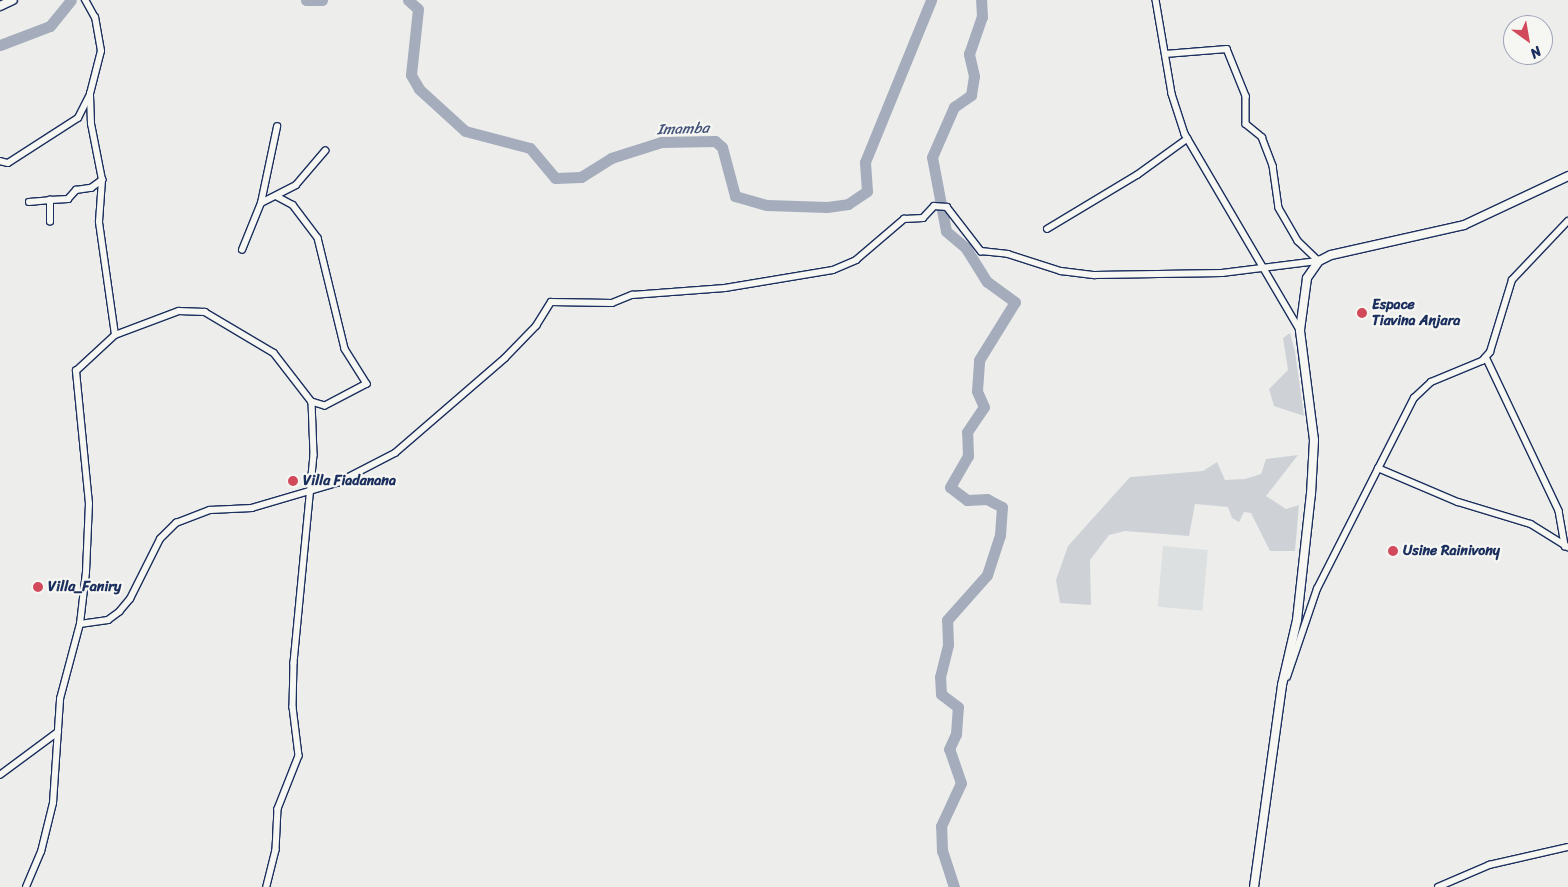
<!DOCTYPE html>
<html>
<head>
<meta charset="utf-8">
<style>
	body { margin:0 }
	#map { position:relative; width:1568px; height:887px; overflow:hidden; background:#edeeec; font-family:Sriracha,sans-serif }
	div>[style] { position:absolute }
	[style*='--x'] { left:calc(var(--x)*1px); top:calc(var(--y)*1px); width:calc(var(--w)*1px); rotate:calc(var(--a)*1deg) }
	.built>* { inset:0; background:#dde0e1; transform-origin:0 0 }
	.green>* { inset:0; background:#ced2d7 }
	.river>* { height:11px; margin:-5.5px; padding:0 5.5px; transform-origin:5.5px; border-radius:5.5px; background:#a5acbc }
	.roads { filter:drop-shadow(1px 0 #1b2f5e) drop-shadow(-1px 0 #1b2f5e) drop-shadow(0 1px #1b2f5e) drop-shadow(0 -1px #1b2f5e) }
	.minor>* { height:5.5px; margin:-2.75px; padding:0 2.75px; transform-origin:2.75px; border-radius:2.75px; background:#f6f6f2 }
	.tertiary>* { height:8px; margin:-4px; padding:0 4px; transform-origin:4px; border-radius:4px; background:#f6f6f2 }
	.dots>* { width:14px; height:14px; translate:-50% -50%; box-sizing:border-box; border:2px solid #f6f6f2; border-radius:50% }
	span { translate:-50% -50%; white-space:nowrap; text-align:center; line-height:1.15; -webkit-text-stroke:4.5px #f6f6f2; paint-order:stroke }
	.poi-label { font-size:14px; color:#1b2f5e; font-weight:700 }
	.left { translate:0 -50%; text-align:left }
	.water-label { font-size:15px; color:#44547a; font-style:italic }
	.north { position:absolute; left:1503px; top:15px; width:50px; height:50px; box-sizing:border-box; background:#f6f6f2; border:1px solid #9ea6b7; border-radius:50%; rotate:148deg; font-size:14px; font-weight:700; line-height:20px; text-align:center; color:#1b2f5e }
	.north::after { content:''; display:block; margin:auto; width:18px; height:22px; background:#d1495b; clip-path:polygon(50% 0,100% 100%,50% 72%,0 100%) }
</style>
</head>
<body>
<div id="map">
	<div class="built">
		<div style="left:1163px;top:546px;width:45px;height:61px;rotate:5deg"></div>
	</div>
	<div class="green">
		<div style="clip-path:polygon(1290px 333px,1295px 352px,1304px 416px,1274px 406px,1269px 389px,1288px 370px,1283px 338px)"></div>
		<div style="clip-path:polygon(1298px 455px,1266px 496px,1286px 509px,1299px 505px,1295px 551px,1270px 551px,1251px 513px,1244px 512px,1239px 522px,1232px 518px,1228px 507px,1195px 504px,1189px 536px,1125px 531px,1109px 535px,1090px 560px,1091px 605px,1060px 603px,1056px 580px,1068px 546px,1130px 477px,1203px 471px,1217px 462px,1225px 480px,1245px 479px,1261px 474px,1266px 459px)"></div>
	</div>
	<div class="river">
		<div style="--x:306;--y:0;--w:16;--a:0"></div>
		<div style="--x:408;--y:0;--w:13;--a:42"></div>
		<div style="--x:418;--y:9;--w:66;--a:96.1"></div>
		<div style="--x:411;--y:75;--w:16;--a:60"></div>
		<div style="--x:419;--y:89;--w:62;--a:42.4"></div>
		<div style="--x:465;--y:131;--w:67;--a:14.7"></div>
		<div style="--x:530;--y:148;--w:39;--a:50"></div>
		<div style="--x:555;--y:178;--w:26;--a:-2"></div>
		<div style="--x:581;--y:177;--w:36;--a:-32"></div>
		<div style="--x:611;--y:158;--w:52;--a:-17.7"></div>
		<div style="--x:661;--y:142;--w:54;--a:-1.1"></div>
		<div style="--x:715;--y:141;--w:9;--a:41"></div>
		<div style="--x:722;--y:147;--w:51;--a:75.1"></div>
		<div style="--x:735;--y:196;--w:33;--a:16"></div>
		<div style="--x:767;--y:205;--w:60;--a:1.9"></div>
		<div style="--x:827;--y:207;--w:21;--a:-8"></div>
		<div style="--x:848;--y:204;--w:23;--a:-34"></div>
		<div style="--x:867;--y:191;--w:29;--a:-94"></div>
		<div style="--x:865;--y:162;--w:175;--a:-67.8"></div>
		<div style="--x:0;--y:45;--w:53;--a:-20.8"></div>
		<div style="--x:50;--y:26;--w:33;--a:-51"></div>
		<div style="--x:954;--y:887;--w:38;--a:-108"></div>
		<div style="--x:942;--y:851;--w:25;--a:-92"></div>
		<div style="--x:941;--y:826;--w:47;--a:-65.1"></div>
		<div style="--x:961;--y:783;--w:36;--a:-109"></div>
		<div style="--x:949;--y:749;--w:17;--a:-65"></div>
		<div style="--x:956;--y:734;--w:27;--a:-86"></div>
		<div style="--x:958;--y:707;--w:21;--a:-143"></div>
		<div style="--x:941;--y:694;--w:17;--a:-93"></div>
		<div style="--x:940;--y:677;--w:33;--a:-76"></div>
		<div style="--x:948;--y:645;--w:25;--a:-92"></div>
		<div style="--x:947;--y:620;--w:60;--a:-48.4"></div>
		<div style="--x:987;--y:575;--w:42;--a:-72"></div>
		<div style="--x:1000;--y:535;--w:28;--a:-86"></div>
		<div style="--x:1002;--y:507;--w:17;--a:-152"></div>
		<div style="--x:987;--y:499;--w:20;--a:177"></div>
		<div style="--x:967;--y:500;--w:21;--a:-143"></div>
		<div style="--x:950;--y:487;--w:36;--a:-60"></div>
		<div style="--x:968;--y:456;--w:24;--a:-92"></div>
		<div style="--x:967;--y:432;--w:30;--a:-56"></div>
		<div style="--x:984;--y:407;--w:17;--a:-114"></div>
		<div style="--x:977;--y:391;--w:31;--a:-86"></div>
		<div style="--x:979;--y:360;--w:68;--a:-58.2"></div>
		<div style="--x:1015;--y:302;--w:34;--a:-144"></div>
		<div style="--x:987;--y:282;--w:40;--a:-122"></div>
		<div style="--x:966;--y:248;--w:26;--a:-140"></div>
		<div style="--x:946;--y:231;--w:75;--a:-100.7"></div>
		<div style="--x:932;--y:157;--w:55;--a:-66.3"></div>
		<div style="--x:954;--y:107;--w:21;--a:-35"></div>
		<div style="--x:971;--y:95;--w:19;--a:-81"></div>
		<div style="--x:974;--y:76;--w:23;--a:-103"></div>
		<div style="--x:969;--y:54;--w:39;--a:-71"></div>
		<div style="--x:982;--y:17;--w:17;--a:-93"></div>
	</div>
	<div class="roads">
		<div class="minor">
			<div style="--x:1156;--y:0;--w:95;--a:80.3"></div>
			<div style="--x:1172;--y:94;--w:42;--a:72"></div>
			<div style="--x:1185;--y:134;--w:227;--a:59.6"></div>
			<div style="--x:1165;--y:54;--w:62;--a:-4.6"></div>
			<div style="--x:1227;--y:49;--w:51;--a:68"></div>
			<div style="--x:1246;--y:96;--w:28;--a:90"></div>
			<div style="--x:1246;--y:124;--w:21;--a:39"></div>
			<div style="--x:1262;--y:137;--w:31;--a:69"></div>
			<div style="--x:1273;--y:166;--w:42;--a:81.9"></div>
			<div style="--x:1279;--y:208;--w:38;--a:60"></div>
			<div style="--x:1298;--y:241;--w:29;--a:44"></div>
			<div style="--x:0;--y:161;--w:8;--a:14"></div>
			<div style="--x:8;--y:163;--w:83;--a:-32.7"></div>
			<div style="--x:78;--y:118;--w:25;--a:-63"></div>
			<div style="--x:276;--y:196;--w:19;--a:28"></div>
			<div style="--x:293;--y:205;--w:41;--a:52.9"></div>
			<div style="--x:318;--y:238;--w:114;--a:76.3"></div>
			<div style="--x:345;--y:349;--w:41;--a:57.8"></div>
			<div style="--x:367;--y:384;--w:47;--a:152.4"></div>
			<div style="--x:325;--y:406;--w:14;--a:-163"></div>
			<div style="--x:29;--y:202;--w:21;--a:-5"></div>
			<div style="--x:261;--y:203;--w:39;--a:-27"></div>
			<div style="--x:296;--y:185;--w:45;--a:-49.5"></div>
			<div style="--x:50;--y:222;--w:22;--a:-90"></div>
			<div style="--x:50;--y:200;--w:18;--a:-3"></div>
			<div style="--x:68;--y:199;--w:12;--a:-48"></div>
			<div style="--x:76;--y:190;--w:15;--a:-8"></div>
			<div style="--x:91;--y:188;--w:14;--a:-36"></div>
			<div style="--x:1047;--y:229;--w:105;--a:-31"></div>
			<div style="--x:1137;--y:175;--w:62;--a:-35.8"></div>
			<div style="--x:242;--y:250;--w:51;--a:-68"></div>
			<div style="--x:261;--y:203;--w:78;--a:-78.1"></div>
			<div style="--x:115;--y:335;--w:68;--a:-20.6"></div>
			<div style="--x:179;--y:311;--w:26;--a:2"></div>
			<div style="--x:205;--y:312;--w:80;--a:30.7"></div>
			<div style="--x:274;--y:353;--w:62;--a:52.2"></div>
			<div style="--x:312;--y:402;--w:53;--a:87.8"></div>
			<div style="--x:314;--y:455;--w:209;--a:95.5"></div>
			<div style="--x:294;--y:663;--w:44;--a:91.3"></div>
			<div style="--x:293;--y:707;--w:49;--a:83"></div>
			<div style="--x:299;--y:756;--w:57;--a:111.6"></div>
			<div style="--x:278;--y:809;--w:41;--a:92.8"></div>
			<div style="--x:276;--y:850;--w:38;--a:104"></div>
			<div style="--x:1486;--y:357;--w:170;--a:64.6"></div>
			<div style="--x:1559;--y:511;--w:36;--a:80"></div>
			<div style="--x:1378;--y:468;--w:87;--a:23"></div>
			<div style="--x:1458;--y:502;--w:76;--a:16.8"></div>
			<div style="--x:1531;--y:524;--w:44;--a:31.9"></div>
			<div style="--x:80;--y:624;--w:28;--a:-8"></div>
			<div style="--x:108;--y:620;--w:14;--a:-36"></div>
			<div style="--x:119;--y:612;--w:17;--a:-50"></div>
			<div style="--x:130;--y:599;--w:67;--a:-63.4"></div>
			<div style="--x:160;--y:539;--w:23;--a:-45"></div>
			<div style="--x:176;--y:523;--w:36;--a:-21"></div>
			<div style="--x:210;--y:510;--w:42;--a:-2.7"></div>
			<div style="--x:252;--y:508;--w:89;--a:-16.4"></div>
			<div style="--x:337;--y:483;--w:65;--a:-27.3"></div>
			<div style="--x:395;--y:453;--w:145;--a:-40.8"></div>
			<div style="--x:505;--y:358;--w:45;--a:-45.9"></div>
			<div style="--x:536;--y:326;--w:28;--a:-58"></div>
			<div style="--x:551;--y:302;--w:61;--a:0.9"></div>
			<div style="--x:612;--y:303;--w:22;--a:-22"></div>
			<div style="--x:632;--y:295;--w:93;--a:-4.3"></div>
			<div style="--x:725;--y:288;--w:109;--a:-9.5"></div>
			<div style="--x:833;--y:270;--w:25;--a:-23"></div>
			<div style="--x:856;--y:260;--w:63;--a:-40.5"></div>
			<div style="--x:904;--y:219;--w:19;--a:-3"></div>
			<div style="--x:923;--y:218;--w:16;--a:-47"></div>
			<div style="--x:934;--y:206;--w:13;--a:4"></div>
			<div style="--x:947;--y:207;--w:56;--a:52.3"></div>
			<div style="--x:981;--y:251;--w:27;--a:6"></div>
			<div style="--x:1008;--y:254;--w:56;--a:17.8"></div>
			<div style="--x:1061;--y:271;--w:34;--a:7"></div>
			<div style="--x:1095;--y:275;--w:127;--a:-0.9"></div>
			<div style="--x:1222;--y:273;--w:98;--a:-7.1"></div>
			<div style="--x:1287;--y:677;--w:93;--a:-71.2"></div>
			<div style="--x:1317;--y:589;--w:214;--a:-63.1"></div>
			<div style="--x:1414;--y:398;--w:23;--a:-43"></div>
			<div style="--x:1431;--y:382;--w:55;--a:-22.4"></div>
			<div style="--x:1482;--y:361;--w:12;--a:-48"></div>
			<div style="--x:1490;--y:352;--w:75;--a:-73"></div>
			<div style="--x:1512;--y:280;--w:81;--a:-46.5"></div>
			<div style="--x:0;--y:775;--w:72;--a:-36.6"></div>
			<div style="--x:26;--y:887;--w:38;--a:-67"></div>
			<div style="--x:41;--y:852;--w:50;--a:-76.2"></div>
			<div style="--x:53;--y:803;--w:104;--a:-86.1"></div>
			<div style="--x:60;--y:699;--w:78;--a:-75.1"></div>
			<div style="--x:80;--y:624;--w:52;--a:-83.4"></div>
			<div style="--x:86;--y:572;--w:68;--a:-87.5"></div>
			<div style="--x:89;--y:504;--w:134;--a:-95.6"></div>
			<div style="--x:76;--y:371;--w:53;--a:-42.7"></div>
			<div style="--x:115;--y:335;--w:114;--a:-98.1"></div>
			<div style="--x:99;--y:222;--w:42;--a:-85.9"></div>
			<div style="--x:102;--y:180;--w:57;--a:-101.1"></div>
			<div style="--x:91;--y:124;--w:30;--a:-92"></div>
			<div style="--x:90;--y:94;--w:44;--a:-75.7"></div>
			<div style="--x:101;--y:51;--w:34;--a:-100"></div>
			<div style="--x:95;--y:18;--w:21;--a:-119"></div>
			<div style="--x:1438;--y:887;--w:56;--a:-23.3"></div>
			<div style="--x:1489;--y:865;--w:81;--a:-12.8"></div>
		</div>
		<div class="tertiary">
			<div style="--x:0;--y:6;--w:14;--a:-25"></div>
			<div style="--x:1254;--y:887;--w:204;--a:-82.1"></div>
			<div style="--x:1282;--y:685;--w:67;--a:-77"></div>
			<div style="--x:1297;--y:620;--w:127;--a:-83.7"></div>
			<div style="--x:1311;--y:494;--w:54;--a:-86.8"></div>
			<div style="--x:1314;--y:440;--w:111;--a:-97.3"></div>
			<div style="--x:1300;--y:330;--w:52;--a:-82.3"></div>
			<div style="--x:1307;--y:278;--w:21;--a:-55"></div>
			<div style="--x:1319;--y:261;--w:13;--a:-27"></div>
			<div style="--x:1331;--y:255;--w:136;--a:-12.7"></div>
			<div style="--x:1464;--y:225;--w:115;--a:-25.2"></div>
		</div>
	</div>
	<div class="dots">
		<div style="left:1362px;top:313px;background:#d1495b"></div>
		<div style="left:293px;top:481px;background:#d1495b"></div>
		<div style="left:1393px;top:551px;background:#d1495b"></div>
		<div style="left:38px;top:587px;background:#d1495b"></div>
	</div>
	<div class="poi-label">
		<span class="left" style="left:1372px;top:313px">Espace<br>Tiavina Anjara</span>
		<span class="left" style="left:303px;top:481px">Villa Fiadanana</span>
		<span class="left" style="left:1403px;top:551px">Usine Rainivony</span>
		<span class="left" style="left:48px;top:587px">Villa_Faniry</span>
	</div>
	<div class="water-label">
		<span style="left:683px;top:129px;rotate:-2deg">Imamba</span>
	</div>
	<div class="north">N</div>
</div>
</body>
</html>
